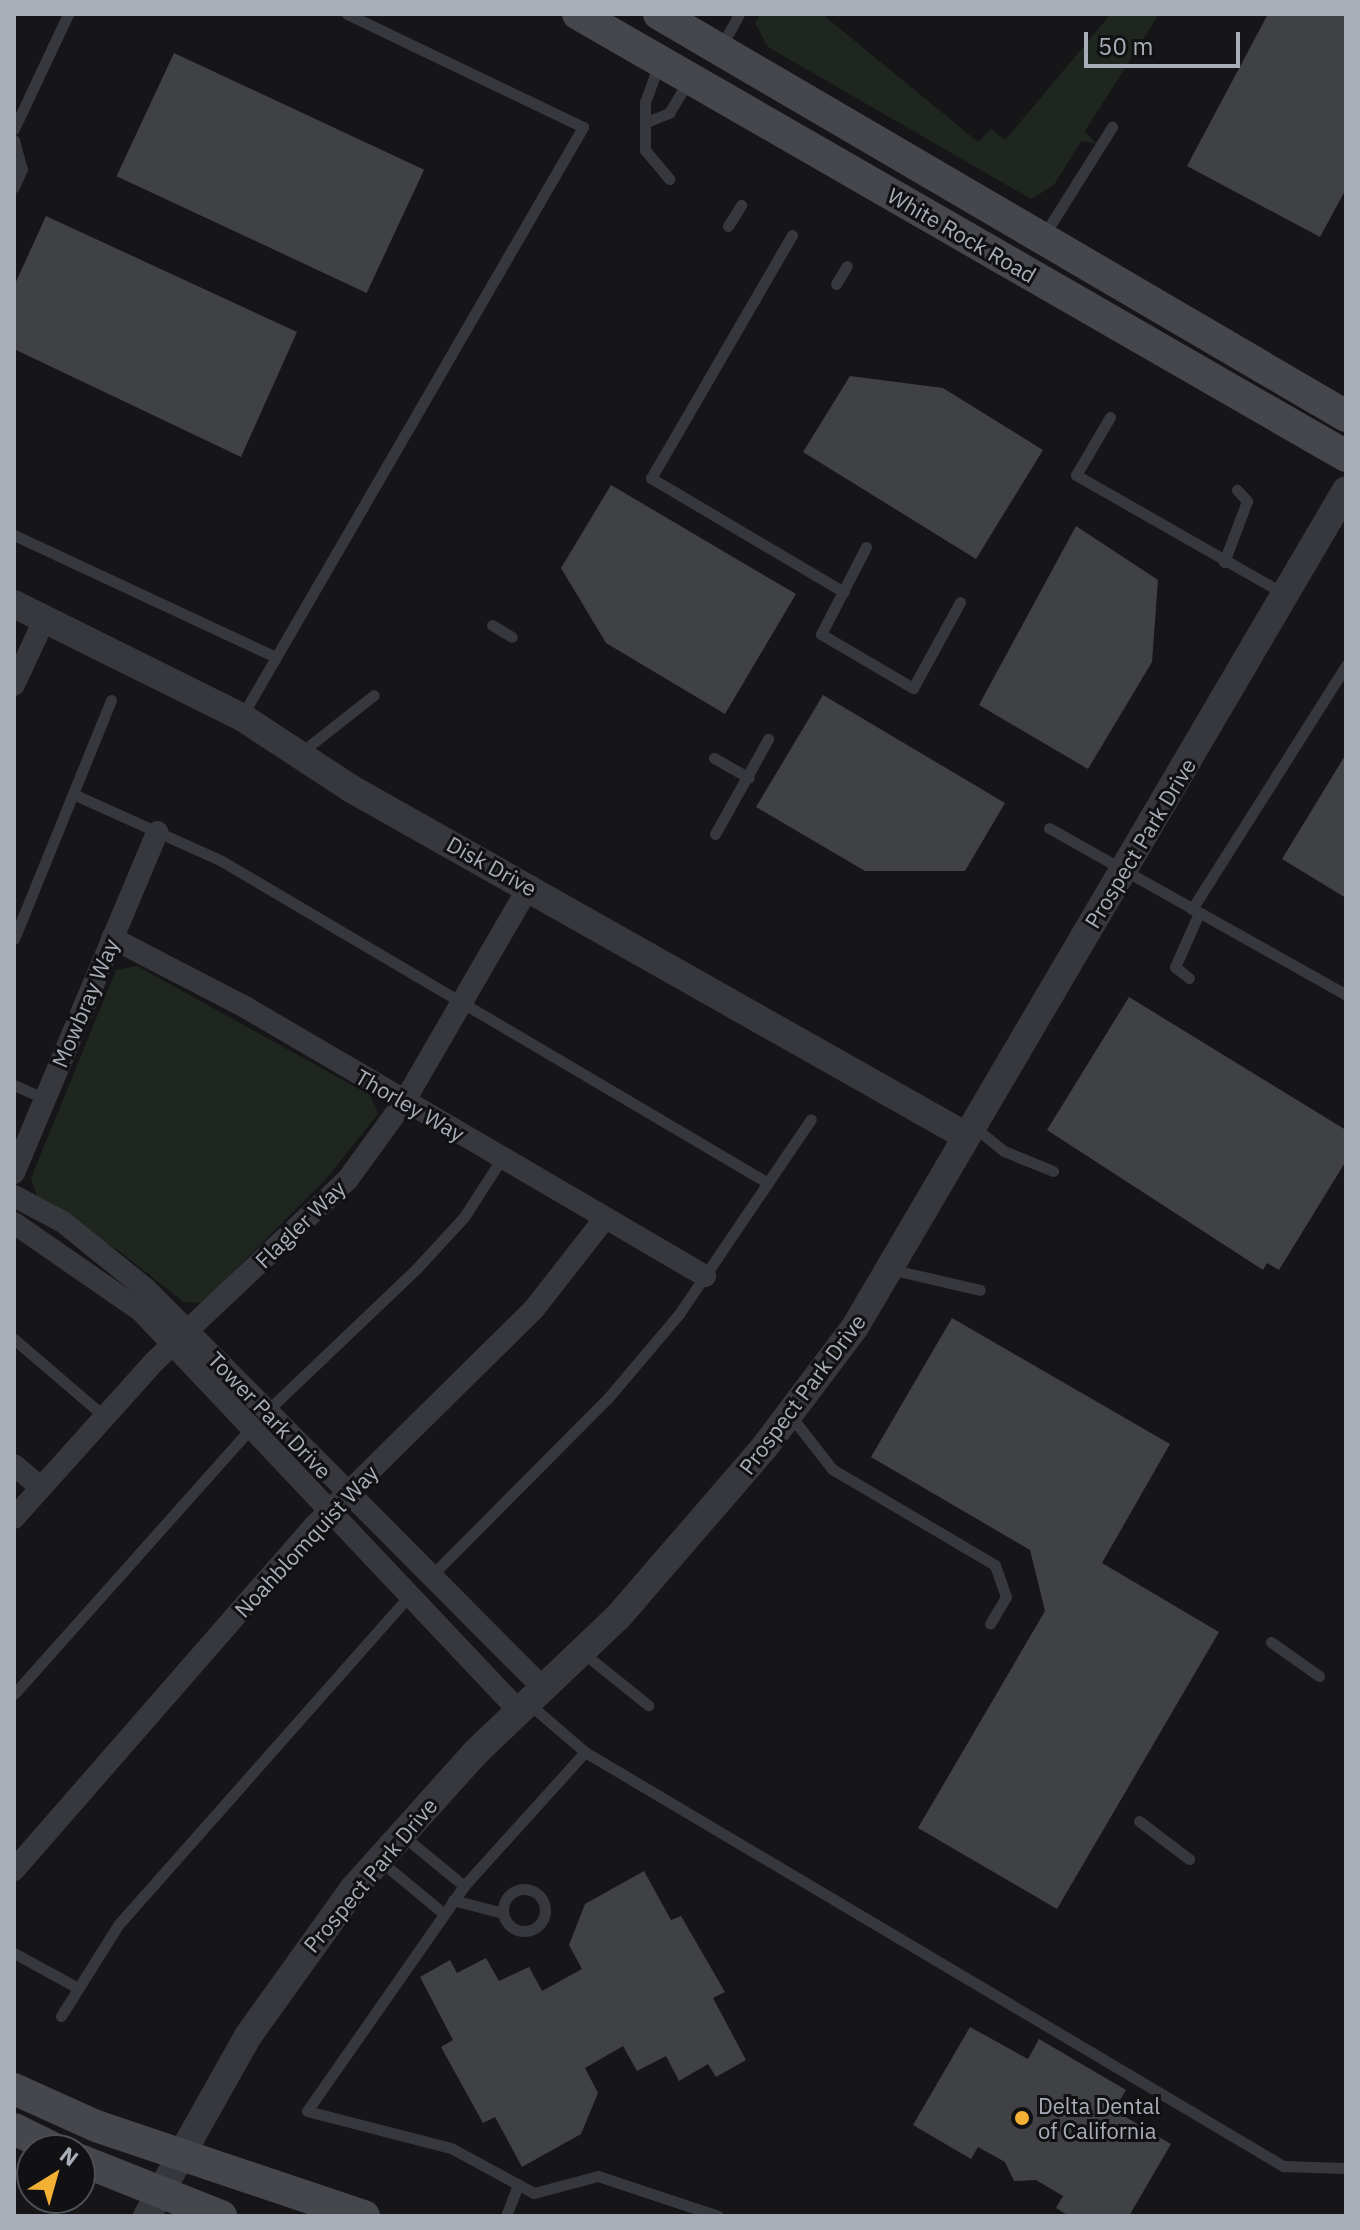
<!DOCTYPE html>
<html>
<head>
<meta charset="utf-8">
<style>
	body { margin:0 }
	#map { position:relative; width:1360px; height:2230px; overflow:hidden; background:#161618; font-family:"IBM Plex Sans",sans-serif }
	div>[style] { position:absolute }
	[style*='--x'] { left:calc(var(--x)*1px); top:calc(var(--y)*1px); width:calc(var(--w)*1px); rotate:calc(var(--a)*1deg) }
	.green>* { inset:0; background:#1e261f }
	.building>* { inset:0; background:#404145; transform-origin:0 0 }
	.service>* { height:11px; margin:-5.5px; padding:0 5.5px; transform-origin:5.5px; border-radius:5.5px; background:#37383d }
	.service>.ring { margin:-5.5px; padding:0; box-sizing:content-box; background:none; border:11px solid #37383d; border-radius:50% }
	.minor>* { height:22px; margin:-11px; padding:0 11px; transform-origin:11px; border-radius:11px; background:#37383d }
	.tertiary>* { height:28px; margin:-14px; padding:0 14px; transform-origin:14px; border-radius:14px; background:#37383d }
	.secondary>* { height:32px; margin:-16px; padding:0 16px; transform-origin:16px; border-radius:16px; background:#45474d }
	.dots>* { width:22px; height:22px; translate:-50% -50%; box-sizing:border-box; border:4px solid #111113; border-radius:50% }
	span { translate:-50% -50%; white-space:nowrap; text-align:center; line-height:1.15; -webkit-text-stroke:6px #111113; paint-order:stroke }
	.street-label { font-size:22px; color:#a8adb8 }
	.poi-label { font-size:22px; color:#a8adb8 }
	.left { translate:0 -50%; text-align:left }
	.frame { position:absolute; inset:0; border:16px solid #a8adb8; pointer-events:none }
	.north { position:absolute; left:16px; top:2134px; width:80px; height:80px; box-sizing:border-box; background:#111113; border:2px solid #4d4f55; border-radius:50%; rotate:37deg; font-size:22px; font-weight:700; line-height:32px; text-align:center; color:#a8adb8 }
	.north::after { content:''; display:block; margin:auto; width:28px; height:36px; background:#f2b134; clip-path:polygon(50% 0,100% 100%,50% 72%,0 100%) }
	.scale { position:absolute; left:1084px; top:32px; width:156px; height:36px; box-sizing:border-box; border:4px solid #a8adb8; border-top:0; padding-left:10px; font-size:24px; line-height:28px; white-space:nowrap; color:#a8adb8; -webkit-text-stroke:6px #111113; paint-order:stroke }
</style>
</head>
<body>
<div id="map">
	<div class="green">
		<div style="clip-path:polygon(760px 14px,822px 14px,978px 142px,991px 129px,1005px 140px,1111px 14px,1159px 14px,1085px 131px,1096px 144px,1081px 141px,1054px 185px,1031px 199px,768px 47px,755px 23px)"></div>
		<div style="clip-path:polygon(137px 966px,370px 1095px,378px 1114px,326px 1179px,202px 1303px,184px 1302px,119px 1251px,38px 1200px,31px 1178px,116px 970px)"></div>
	</div>
	<div class="building">
		<div style="clip-path:polygon(1268px 14px,1346px 14px,1346px 189px,1320px 237px,1187px 166px)"></div>
		<div style="left:174px;top:53px;width:276px;height:136px;rotate:25deg"></div>
		<div style="clip-path:polygon(46px 216px,297px 332px,241px 457px,14px 349px,14px 286px)"></div>
		<div style="clip-path:polygon(850px 376px,943px 388px,1043px 450px,976px 559px,803px 452px)"></div>
		<div style="clip-path:polygon(611px 485px,796px 594px,725px 714px,606px 643px,561px 568px)"></div>
		<div style="clip-path:polygon(1076px 526px,1158px 580px,1152px 662px,1088px 769px,979px 705px)"></div>
		<div style="clip-path:polygon(823px 695px,1005px 803px,965px 871px,865px 871px,756px 807px)"></div>
		<div style="clip-path:polygon(1346px 754px,1346px 898px,1282px 859px)"></div>
		<div style="clip-path:polygon(1129px 997px,1346px 1130px,1346px 1161px,1279px 1270px,1267px 1263px,1263px 1270px,1047px 1130px)"></div>
		<div style="clip-path:polygon(952px 1318px,1170px 1444px,1102px 1563px,1219px 1632px,1057px 1909px,918px 1828px,1045px 1611px,1030px 1550px,871px 1457px)"></div>
		<div style="clip-path:polygon(644px 1871px,671px 1920px,681px 1916px,725px 1992px,713px 1998px,746px 2060px,716px 2077px,708px 2064px,679px 2081px,666px 2056px,637px 2071px,623px 2046px,585px 2068px,598px 2093px,581px 2134px,522px 2167px,495px 2117px,483px 2123px,441px 2047px,453px 2040px,420px 1977px,450px 1960px,457px 1973px,486px 1958px,499px 1981px,529px 1967px,542px 1991px,582px 1969px,569px 1945px,585px 1904px)"></div>
		<div style="clip-path:polygon(970px 2027px,1028px 2059px,1039px 2039px,1126px 2090px,1114px 2110px,1171px 2144px,1129px 2216px,1069px 2216px,1056px 2208px,1063px 2196px,1036px 2180px,1014px 2181px,1005px 2162px,978px 2147px,971px 2159px,913px 2125px)"></div>
	</div>
	<div class="service">
		<div style="--x:722;--y:45;--w:35;--a:-61"></div>
		<div style="--x:659;--y:64;--w:40;--a:110.2"></div>
		<div style="--x:645;--y:102;--w:48;--a:90"></div>
		<div style="--x:645;--y:150;--w:38;--a:50"></div>
		<div style="--x:649;--y:121;--w:22;--a:-22"></div>
		<div style="--x:669;--y:113;--w:39;--a:-59"></div>
		<div style="--x:14;--y:129;--w:127;--a:-64.8"></div>
		<div style="--x:14;--y:140;--w:30;--a:75"></div>
		<div style="--x:22;--y:169;--w:20;--a:114"></div>
		<div style="--x:728;--y:226;--w:25;--a:-58"></div>
		<div style="--x:792;--y:235;--w:281;--a:120.1"></div>
		<div style="--x:651;--y:478;--w:224;--a:30.6"></div>
		<div style="--x:1044;--y:235;--w:128;--a:-57.8"></div>
		<div style="--x:836;--y:284;--w:21;--a:-59"></div>
		<div style="--x:1110;--y:417;--w:67;--a:120.4"></div>
		<div style="--x:1076;--y:475;--w:241;--a:29.7"></div>
		<div style="--x:14;--y:535;--w:287;--a:25"></div>
		<div style="--x:866;--y:547;--w:98;--a:117.3"></div>
		<div style="--x:821;--y:634;--w:107;--a:30.4"></div>
		<div style="--x:913;--y:688;--w:98;--a:-61.3"></div>
		<div style="--x:1224;--y:562;--w:65;--a:-69.3"></div>
		<div style="--x:1247;--y:501;--w:15;--a:-132"></div>
		<div style="--x:492;--y:625;--w:23;--a:31"></div>
		<div style="--x:242;--y:716;--w:681;--a:-59.93"></div>
		<div style="--x:583;--y:127;--w:262;--a:-154.4"></div>
		<div style="--x:299;--y:754;--w:95;--a:-38.2"></div>
		<div style="--x:714;--y:758;--w:40;--a:29.7"></div>
		<div style="--x:73;--y:794;--w:161;--a:24.2"></div>
		<div style="--x:220;--y:860;--w:636;--a:30.52"></div>
		<div style="--x:1049;--y:828;--w:341;--a:29.3"></div>
		<div style="--x:715;--y:834;--w:109;--a:-60.8"></div>
		<div style="--x:1192;--y:909;--w:289;--a:-57.7"></div>
		<div style="--x:14;--y:939;--w:258;--a:-67.9"></div>
		<div style="--x:1189;--y:978;--w:18;--a:-142"></div>
		<div style="--x:1175;--y:967;--w:59;--a:-66"></div>
		<div style="--x:14;--y:1085;--w:34;--a:24"></div>
		<div style="--x:973;--y:1126;--w:40;--a:39"></div>
		<div style="--x:1004;--y:1151;--w:53;--a:22.2"></div>
		<div style="--x:894;--y:1270;--w:88;--a:13.1"></div>
		<div style="--x:14;--y:1339;--w:120;--a:40.6"></div>
		<div style="--x:267;--y:1411;--w:207;--a:-43.6"></div>
		<div style="--x:417;--y:1268;--w:69;--a:-47.3"></div>
		<div style="--x:464;--y:1217;--w:70;--a:-57.2"></div>
		<div style="--x:790;--y:1415;--w:68;--a:52.1"></div>
		<div style="--x:832;--y:1469;--w:189;--a:30.5"></div>
		<div style="--x:995;--y:1565;--w:34;--a:71"></div>
		<div style="--x:1006;--y:1597;--w:31;--a:121"></div>
		<div style="--x:429;--y:1578;--w:254;--a:-45.2"></div>
		<div style="--x:608;--y:1398;--w:110;--a:-49.8"></div>
		<div style="--x:679;--y:1314;--w:235;--a:-55.9"></div>
		<div style="--x:1271;--y:1642;--w:59;--a:35.3"></div>
		<div style="--x:582;--y:1652;--w:85;--a:38.8"></div>
		<div style="--x:14;--y:1694;--w:359;--a:-48.3"></div>
		<div style="--x:528;--y:1703;--w:75;--a:40.7"></div>
		<div style="--x:585;--y:1752;--w:812;--a:30.67"></div>
		<div style="--x:1283;--y:2166;--w:63;--a:1.8"></div>
		<div style="--x:585;--y:1752;--w:181;--a:132.1"></div>
		<div style="--x:464;--y:1886;--w:274;--a:124.9"></div>
		<div style="--x:307;--y:2111;--w:149;--a:14.4"></div>
		<div style="--x:451;--y:2148;--w:94;--a:28.5"></div>
		<div style="--x:534;--y:2193;--w:66;--a:-14.9"></div>
		<div style="--x:598;--y:2176;--w:126;--a:18.4"></div>
		<div style="--x:1139;--y:1821;--w:63;--a:37.2"></div>
		<div style="--x:402;--y:1835;--w:80;--a:39.4"></div>
		<div style="--x:379;--y:1860;--w:83;--a:39.6"></div>
		<div class="ring" style="left:503px;top:1889px;width:31px;height:31px"></div>
		<div style="--x:453;--y:1900;--w:52;--a:14.6"></div>
		<div style="--x:14;--y:1953;--w:71;--a:28.7"></div>
		<div style="--x:61;--y:2016;--w:107;--a:-57.9"></div>
		<div style="--x:118;--y:1925;--w:443;--a:-48.5"></div>
		<div style="--x:506;--y:2216;--w:34;--a:-69"></div>
	</div>
	<div class="minor">
		<div style="--x:14;--y:685;--w:74;--a:-65.2"></div>
		<div style="--x:112;--y:938;--w:150;--a:27.4"></div>
		<div style="--x:245;--y:1007;--w:533;--a:30.32"></div>
		<div style="--x:14;--y:1173;--w:370;--a:-67.2"></div>
		<div style="--x:14;--y:1196;--w:55;--a:28"></div>
		<div style="--x:63;--y:1222;--w:107;--a:38.9"></div>
		<div style="--x:146;--y:1289;--w:563;--a:45.14"></div>
		<div style="--x:14;--y:1223;--w:155;--a:34.7"></div>
		<div style="--x:141;--y:1311;--w:550;--a:46.62"></div>
		<div style="--x:14;--y:1465;--w:34;--a:40"></div>
		<div style="--x:14;--y:1518;--w:211;--a:-48.1"></div>
		<div style="--x:155;--y:1361;--w:265;--a:-43.3"></div>
		<div style="--x:348;--y:1179;--w:95;--a:-54"></div>
		<div style="--x:404;--y:1102;--w:250;--a:-59.9"></div>
		<div style="--x:14;--y:1870;--w:456;--a:-48.9"></div>
		<div style="--x:314;--y:1526;--w:309;--a:-44.6"></div>
		<div style="--x:534;--y:1309;--w:115;--a:-52"></div>
	</div>
	<div class="tertiary">
		<div style="--x:14;--y:604;--w:254;--a:26.4"></div>
		<div style="--x:242;--y:717;--w:129;--a:33.3"></div>
		<div style="--x:350;--y:788;--w:708;--a:29.46"></div>
		<div style="--x:147;--y:2216;--w:206;--a:-60.7"></div>
		<div style="--x:248;--y:2036;--w:182;--a:-54.4"></div>
		<div style="--x:354;--y:1888;--w:181;--a:-48.1"></div>
		<div style="--x:475;--y:1753;--w:197;--a:-43.6"></div>
		<div style="--x:618;--y:1617;--w:222;--a:-49.2"></div>
		<div style="--x:763;--y:1449;--w:153;--a:-53"></div>
		<div style="--x:855;--y:1327;--w:970;--a:-59.6"></div>
	</div>
	<div class="secondary">
		<div style="--x:578;--y:14;--w:886;--a:29.92"></div>
		<div style="--x:659;--y:14;--w:796;--a:30.33"></div>
		<div style="--x:14;--y:2089;--w:90;--a:24.3"></div>
		<div style="--x:96;--y:2126;--w:283;--a:18.6"></div>
		<div style="--x:14;--y:2129;--w:48;--a:26"></div>
		<div style="--x:80;--y:2160;--w:152;--a:21.7"></div>
	</div>
	<div class="dots">
		<div style="left:1022px;top:2118px;background:#f2b134"></div>
	</div>
	<div class="street-label">
		<span style="left:962px;top:235px;rotate:30deg">White Rock Road</span>
		<span style="left:1140px;top:843px;rotate:-59deg">Prospect Park Drive</span>
		<span style="left:492px;top:866px;rotate:29deg">Disk Drive</span>
		<span style="left:85px;top:1003px;rotate:-67deg">Mowbray Way</span>
		<span style="left:410px;top:1105px;rotate:30deg">Thorley Way</span>
		<span style="left:300px;top:1224px;rotate:-44deg">Flagler Way</span>
		<span style="left:802px;top:1394px;rotate:-53deg">Prospect Park Drive</span>
		<span style="left:270px;top:1415px;rotate:46deg">Tower Park Drive</span>
		<span style="left:306px;top:1541px;rotate:-47deg">Noahblomquist Way</span>
		<span style="left:370px;top:1875px;rotate:-50deg">Prospect Park Drive</span>
	</div>
	<div class="poi-label">
		<span class="left" style="left:1038px;top:2118px">Delta Dental<br>of California</span>
	</div>
	<div class="frame"></div>
	<div class="north">N</div>
	<div class="scale">50 m</div>
</div>
</body>
</html>
